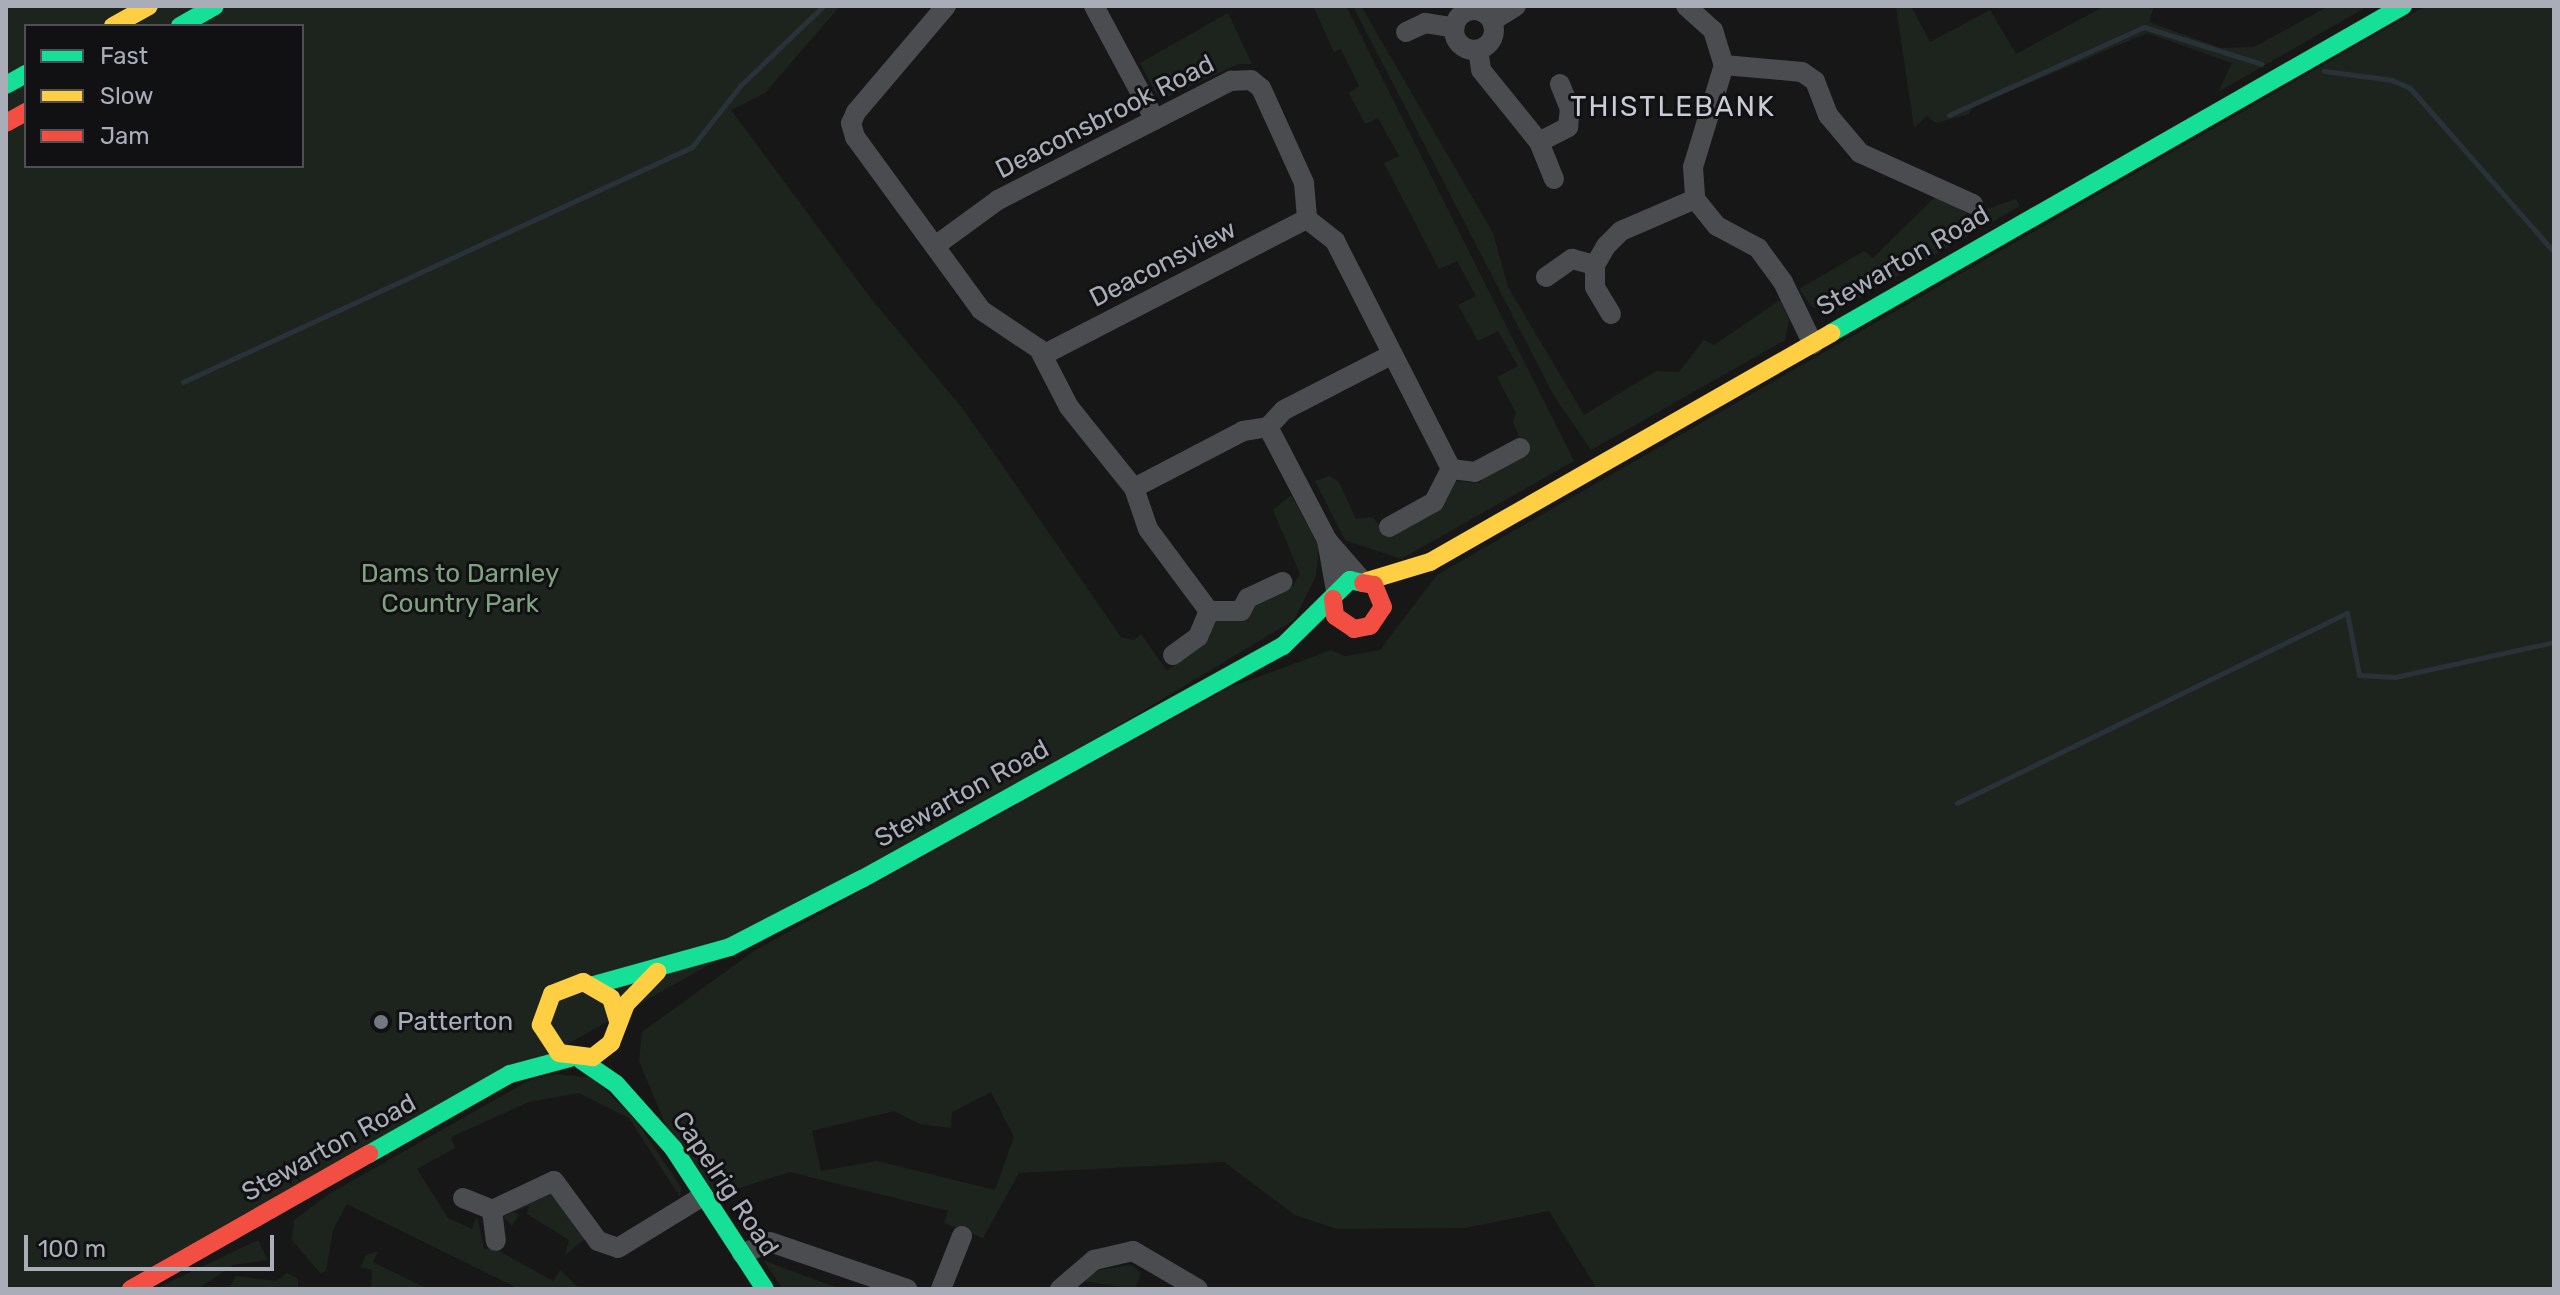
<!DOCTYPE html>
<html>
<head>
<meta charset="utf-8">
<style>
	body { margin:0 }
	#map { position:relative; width:2560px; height:1295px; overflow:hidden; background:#171717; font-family:Rubik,sans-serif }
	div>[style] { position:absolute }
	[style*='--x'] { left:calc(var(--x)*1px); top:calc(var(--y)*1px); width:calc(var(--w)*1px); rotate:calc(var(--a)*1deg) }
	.green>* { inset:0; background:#1d241e }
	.stream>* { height:5px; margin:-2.5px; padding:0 2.5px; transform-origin:2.5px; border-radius:2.5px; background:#2a3239 }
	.street>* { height:20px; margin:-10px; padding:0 10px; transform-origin:10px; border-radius:10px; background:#4b4c50 }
	.street>.ring { margin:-10px; padding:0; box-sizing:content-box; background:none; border:20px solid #4b4c50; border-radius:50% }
	.fast>* { height:18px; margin:-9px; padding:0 9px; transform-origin:9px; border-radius:9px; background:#16e098 }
	.slow>* { height:18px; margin:-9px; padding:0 9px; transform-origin:9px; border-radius:9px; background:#ffcf43 }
	.jam>* { height:18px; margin:-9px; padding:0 9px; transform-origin:9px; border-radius:9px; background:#f24e42 }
	.dots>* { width:22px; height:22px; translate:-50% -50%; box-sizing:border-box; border:4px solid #111113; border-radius:50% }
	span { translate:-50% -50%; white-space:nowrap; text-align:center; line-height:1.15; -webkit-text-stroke:6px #111113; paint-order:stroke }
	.street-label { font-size:26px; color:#a8adb8 }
	.park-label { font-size:26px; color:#7fa381 }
	.poi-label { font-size:26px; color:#a8adb8 }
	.left { translate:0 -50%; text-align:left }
	.neighbourhood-label { font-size:28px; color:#c9ccd4; letter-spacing:2px }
	.frame { position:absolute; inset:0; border:8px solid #a8adb8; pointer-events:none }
	.legend { position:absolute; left:24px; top:24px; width:280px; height:144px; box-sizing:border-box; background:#111113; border:2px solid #4d4f55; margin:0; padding:10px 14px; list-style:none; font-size:24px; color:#a8adb8 }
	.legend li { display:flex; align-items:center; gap:16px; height:40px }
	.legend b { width:40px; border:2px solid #4d4f55 }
	.scale { position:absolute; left:24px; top:1235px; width:250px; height:36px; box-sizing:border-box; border:4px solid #a8adb8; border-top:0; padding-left:10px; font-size:24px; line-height:28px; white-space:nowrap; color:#a8adb8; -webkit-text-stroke:6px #111113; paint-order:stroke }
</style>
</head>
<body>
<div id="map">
	<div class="green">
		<div style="clip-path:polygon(evenodd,6px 6px,840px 6px,765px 93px,731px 110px,869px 296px,963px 409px,1121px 637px,1134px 640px,1141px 634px,1167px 671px,1202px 641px,1215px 619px,1293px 586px,1300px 574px,1273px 510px,1291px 495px,1319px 546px,1316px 576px,1294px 620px,862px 879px,131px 1289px,6px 1289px,6px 6px,26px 26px,302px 26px,302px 166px,26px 166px,26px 26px)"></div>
		<div style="clip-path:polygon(1313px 6px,1346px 6px,1574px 461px,1401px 559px,1345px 540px,1315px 481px,1330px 476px,1339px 482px,1356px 519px,1373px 517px,1386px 536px,1437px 510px,1454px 481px,1480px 483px,1489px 470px,1526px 453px,1513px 422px,1516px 413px,1497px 377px,1518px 366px,1498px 331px,1478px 341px,1458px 305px,1476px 296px,1457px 261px,1439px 269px,1384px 163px,1399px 156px,1378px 118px,1365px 124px,1349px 93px,1359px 86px,1341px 49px,1334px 52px)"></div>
		<div style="clip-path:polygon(1353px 6px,1361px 6px,1493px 233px,1508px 287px,1584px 415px,1656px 371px,1679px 372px,1704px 340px,1714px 345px,1780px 300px,1789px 319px,1785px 340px,1591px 450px,1554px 396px)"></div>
		<div style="clip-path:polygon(1896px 6px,1911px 6px,1930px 42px,1990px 10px,2016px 54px,2105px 6px,2154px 6px,2149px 22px,2221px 48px,2254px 47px,2329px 6px,2368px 6px,2218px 92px,2232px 63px,2147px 33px,1973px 107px,1969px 114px,1936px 123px,1927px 116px,1914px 128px)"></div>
		<div style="clip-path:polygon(evenodd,2426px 6px,2554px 6px,2554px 1289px,1597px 1289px,1549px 1211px,1465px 1228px,1337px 1229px,1295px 1215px,1224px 1162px,1019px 1173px,983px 1238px,944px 1223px,948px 1211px,790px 1172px,710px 1197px,666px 1126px,639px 1061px,642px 1032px,754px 951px,1231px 687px,1331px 650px,1345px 656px,1380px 650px,1437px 575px,2426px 6px,991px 1092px,1014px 1137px,995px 1190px,877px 1161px,821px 1171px,812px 1131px,894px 1111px,920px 1124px,951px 1128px,952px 1112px,991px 1092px)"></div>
		<div style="clip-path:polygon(1228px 13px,1252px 64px,1238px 64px,1163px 99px,1157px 95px,1140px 63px)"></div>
		<div style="clip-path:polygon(1937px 195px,1969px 215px,2016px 199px,2020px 206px,1833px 313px,1812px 307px,1799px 289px,1864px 251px,1873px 258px)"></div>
		<div style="clip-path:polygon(556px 1074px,593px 1078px,635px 1119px,681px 1187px,680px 1197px,629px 1118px,579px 1093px,529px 1102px,451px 1137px,455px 1148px,417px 1169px,448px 1218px,472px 1229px,477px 1216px,484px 1249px,494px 1248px,553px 1281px,560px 1270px,580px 1289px,519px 1289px,347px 1204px,333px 1230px,326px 1271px,320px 1273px,292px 1240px,294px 1220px,329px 1194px,530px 1080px)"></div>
		<div style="clip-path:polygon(553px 1191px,587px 1237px,565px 1255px,569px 1240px,527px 1214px,529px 1206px,514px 1212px,519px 1215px,512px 1226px,503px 1217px)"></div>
		<div style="clip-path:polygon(258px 1240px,268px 1260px,233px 1265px,198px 1289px,155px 1289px)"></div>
		<div style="clip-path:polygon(378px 1251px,373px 1262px,428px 1289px,371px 1289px,372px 1270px,360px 1267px,366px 1255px)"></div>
		<div style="clip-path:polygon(763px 1260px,797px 1273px,841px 1289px,783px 1289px)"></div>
		<div style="clip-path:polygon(1131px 1265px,1141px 1273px,1135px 1289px,1083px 1281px,1099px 1270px)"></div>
		<div style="clip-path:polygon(287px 1273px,298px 1279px,298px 1289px,229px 1288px,236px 1276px,277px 1281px)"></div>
	</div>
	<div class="stream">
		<div style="--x:2324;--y:71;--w:69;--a:7.5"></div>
		<div style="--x:2392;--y:80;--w:20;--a:24"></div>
		<div style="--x:2410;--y:88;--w:218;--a:48.7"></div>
		<div style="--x:1949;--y:115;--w:214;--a:-24.3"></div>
		<div style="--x:2144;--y:27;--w:123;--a:17.5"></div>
		<div style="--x:183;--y:382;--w:561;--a:-24.78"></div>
		<div style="--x:692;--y:147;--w:78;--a:-51.8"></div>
		<div style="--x:740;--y:86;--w:115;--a:-43.9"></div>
		<div style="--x:1957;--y:803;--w:434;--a:-26"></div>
		<div style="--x:2347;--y:613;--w:63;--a:79"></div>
		<div style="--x:2359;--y:675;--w:36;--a:3"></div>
		<div style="--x:2395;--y:677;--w:163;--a:-12.4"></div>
	</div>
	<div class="street">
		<div style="--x:946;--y:6;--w:139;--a:130.3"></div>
		<div style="--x:856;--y:112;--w:12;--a:114"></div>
		<div style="--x:851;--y:123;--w:15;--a:74"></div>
		<div style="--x:855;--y:137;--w:214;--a:53.9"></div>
		<div style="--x:981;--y:310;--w:70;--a:33.9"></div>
		<div style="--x:1039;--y:349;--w:65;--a:62.7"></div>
		<div style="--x:1069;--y:407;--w:104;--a:51.3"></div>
		<div style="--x:1134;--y:488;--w:43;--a:71.1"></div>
		<div style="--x:1148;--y:529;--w:102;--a:53.4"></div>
		<div style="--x:1209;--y:611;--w:32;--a:0"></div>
		<div style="--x:1241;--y:611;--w:15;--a:-62"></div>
		<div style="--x:1248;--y:598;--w:38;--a:-25"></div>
		<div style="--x:1094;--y:6;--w:129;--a:61.8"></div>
		<div style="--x:1686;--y:6;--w:36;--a:42"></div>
		<div style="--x:1713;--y:30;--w:37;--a:73"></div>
		<div style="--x:1724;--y:65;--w:107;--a:106.9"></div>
		<div style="--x:1693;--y:167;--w:32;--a:86"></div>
		<div style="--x:1695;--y:199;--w:35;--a:51"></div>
		<div style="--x:1717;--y:226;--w:47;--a:28.2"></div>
		<div style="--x:1758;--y:248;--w:42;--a:53.7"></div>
		<div style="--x:1783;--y:282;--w:69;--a:64.2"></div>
		<div class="ring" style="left:1454px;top:10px;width:20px;height:20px"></div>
		<div style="--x:1492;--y:21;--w:28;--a:-32"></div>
		<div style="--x:1406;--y:32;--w:21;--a:-25"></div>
		<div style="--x:1425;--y:23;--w:30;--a:9"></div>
		<div style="--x:1478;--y:50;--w:20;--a:81"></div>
		<div style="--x:1481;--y:70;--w:92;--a:51.1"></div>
		<div style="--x:1539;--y:142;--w:40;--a:68"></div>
		<div style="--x:1724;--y:65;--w:78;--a:5.1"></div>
		<div style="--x:1802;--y:72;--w:16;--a:35"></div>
		<div style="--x:1815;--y:81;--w:36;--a:69"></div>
		<div style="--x:1828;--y:115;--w:50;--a:49.9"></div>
		<div style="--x:1860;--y:153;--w:124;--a:24.3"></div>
		<div style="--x:1539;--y:142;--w:33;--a:-27"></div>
		<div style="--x:1568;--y:127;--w:18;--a:-84"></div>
		<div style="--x:1570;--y:109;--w:27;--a:-112"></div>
		<div style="--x:935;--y:246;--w:78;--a:-36.1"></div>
		<div style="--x:998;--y:200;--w:262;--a:-27.1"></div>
		<div style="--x:1231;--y:81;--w:20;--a:-3"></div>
		<div style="--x:1251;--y:80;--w:13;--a:39"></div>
		<div style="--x:1261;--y:88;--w:104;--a:65.6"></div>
		<div style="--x:1304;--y:183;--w:36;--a:85"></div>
		<div style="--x:1307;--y:219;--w:36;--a:38"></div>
		<div style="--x:1335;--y:241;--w:256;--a:63"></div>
		<div style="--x:1451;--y:469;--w:24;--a:7"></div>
		<div style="--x:1475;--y:472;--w:51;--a:-28.1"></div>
		<div style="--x:1546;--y:277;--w:32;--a:-35"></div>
		<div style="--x:1572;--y:259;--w:24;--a:15"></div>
		<div style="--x:1611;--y:314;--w:31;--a:-121"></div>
		<div style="--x:1595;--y:287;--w:22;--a:-90"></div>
		<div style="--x:1595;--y:265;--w:22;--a:-60"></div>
		<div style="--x:1606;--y:246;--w:21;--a:-45"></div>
		<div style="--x:1621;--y:231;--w:81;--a:-23.4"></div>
		<div style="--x:1043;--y:355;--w:297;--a:-27.3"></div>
		<div style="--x:1268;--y:427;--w:127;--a:62.4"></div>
		<div style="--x:1327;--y:540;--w:50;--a:49"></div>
		<div style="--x:1134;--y:488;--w:123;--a:-27.6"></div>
		<div style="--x:1243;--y:431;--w:25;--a:-9"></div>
		<div style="--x:1268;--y:427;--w:23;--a:-47"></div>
		<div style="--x:1284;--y:410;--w:120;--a:-27.2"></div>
		<div style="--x:1389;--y:527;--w:51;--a:-29.1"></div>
		<div style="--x:1434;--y:502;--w:37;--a:-63"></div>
		<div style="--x:1327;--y:540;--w:52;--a:80"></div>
		<div style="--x:1173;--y:655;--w:31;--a:-36"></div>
		<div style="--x:1198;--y:637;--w:28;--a:-67"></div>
		<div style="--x:463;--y:1198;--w:31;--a:22"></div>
		<div style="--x:492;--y:1210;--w:68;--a:-25.1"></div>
		<div style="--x:554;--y:1181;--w:74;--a:53.7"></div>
		<div style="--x:598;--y:1241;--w:21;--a:19"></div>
		<div style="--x:618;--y:1248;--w:100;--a:-31.5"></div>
		<div style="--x:492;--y:1210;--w:31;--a:83"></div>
		<div style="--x:742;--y:1254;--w:30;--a:-23"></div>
		<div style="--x:770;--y:1242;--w:145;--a:18.9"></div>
		<div style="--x:941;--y:1289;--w:57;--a:-68.4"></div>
		<div style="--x:1060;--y:1289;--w:45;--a:-40.5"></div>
		<div style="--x:1094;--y:1260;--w:40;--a:-13"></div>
		<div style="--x:1133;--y:1251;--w:75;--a:30.3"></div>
	</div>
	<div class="fast">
		<div style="--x:180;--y:26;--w:40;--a:-29.7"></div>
		<div style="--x:6;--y:85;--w:23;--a:-29"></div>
		<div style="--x:1831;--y:333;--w:659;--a:-29.76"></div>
		<div style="--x:594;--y:985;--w:141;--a:-15.6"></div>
		<div style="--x:730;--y:947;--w:148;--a:-27.3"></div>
		<div style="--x:862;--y:879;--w:481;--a:-29"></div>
		<div style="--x:1283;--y:646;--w:94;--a:-44.6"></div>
		<div style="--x:1350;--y:580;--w:13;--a:13"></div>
		<div style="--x:581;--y:1060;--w:42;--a:34.4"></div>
		<div style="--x:616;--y:1084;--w:86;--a:48.3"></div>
		<div style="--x:673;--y:1148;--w:168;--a:56.9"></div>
		<div style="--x:369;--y:1154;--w:162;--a:-29.6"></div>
		<div style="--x:510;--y:1074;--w:62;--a:-14.9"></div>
	</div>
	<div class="slow">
		<div style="--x:113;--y:26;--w:41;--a:-29.1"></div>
		<div style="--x:1367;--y:581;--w:66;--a:-16.8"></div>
		<div style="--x:1430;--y:562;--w:462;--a:-29.7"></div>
		<div style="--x:618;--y:1021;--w:24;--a:-107"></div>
		<div style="--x:611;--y:998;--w:32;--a:-150"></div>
		<div style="--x:583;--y:982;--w:33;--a:159"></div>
		<div style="--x:552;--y:994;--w:33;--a:110"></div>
		<div style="--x:541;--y:1025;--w:33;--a:57"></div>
		<div style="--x:559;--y:1053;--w:34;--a:7"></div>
		<div style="--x:593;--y:1057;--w:23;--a:-38"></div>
		<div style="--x:611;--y:1043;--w:42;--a:-69"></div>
		<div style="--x:626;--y:1004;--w:45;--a:-45.9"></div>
	</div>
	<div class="jam">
		<div style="--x:6;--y:123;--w:23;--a:-29"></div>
		<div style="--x:1333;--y:599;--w:17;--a:83"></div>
		<div style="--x:1335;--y:616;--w:23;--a:34"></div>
		<div style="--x:1354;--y:629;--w:16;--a:-11"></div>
		<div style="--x:1370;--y:626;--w:23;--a:-56"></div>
		<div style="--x:1383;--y:607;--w:24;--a:-112"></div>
		<div style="--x:1374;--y:585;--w:11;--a:-170"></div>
		<div style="--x:131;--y:1289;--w:274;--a:-29.6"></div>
	</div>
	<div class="dots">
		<div style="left:381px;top:1022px;background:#757880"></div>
	</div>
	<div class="street-label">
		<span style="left:1105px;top:117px;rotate:-27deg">Deaconsbrook Road</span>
		<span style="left:1903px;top:261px;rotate:-30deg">Stewarton Road</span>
		<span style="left:1163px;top:264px;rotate:-27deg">Deaconsview</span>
		<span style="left:962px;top:794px;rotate:-29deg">Stewarton Road</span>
		<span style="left:329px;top:1148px;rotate:-29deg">Stewarton Road</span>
		<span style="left:725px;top:1184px;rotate:56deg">Capelrig Road</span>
	</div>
	<div class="park-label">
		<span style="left:460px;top:589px">Dams to Darnley<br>Country Park</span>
	</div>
	<div class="poi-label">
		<span class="left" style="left:397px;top:1022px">Patterton</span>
	</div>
	<div class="neighbourhood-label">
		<span style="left:1673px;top:107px">THISTLEBANK</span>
	</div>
	<div class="frame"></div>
	<ul class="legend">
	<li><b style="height:10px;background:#16e098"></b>Fast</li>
	<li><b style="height:10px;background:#ffcf43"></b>Slow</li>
	<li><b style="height:10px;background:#f24e42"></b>Jam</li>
	</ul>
	<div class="scale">100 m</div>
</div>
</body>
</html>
